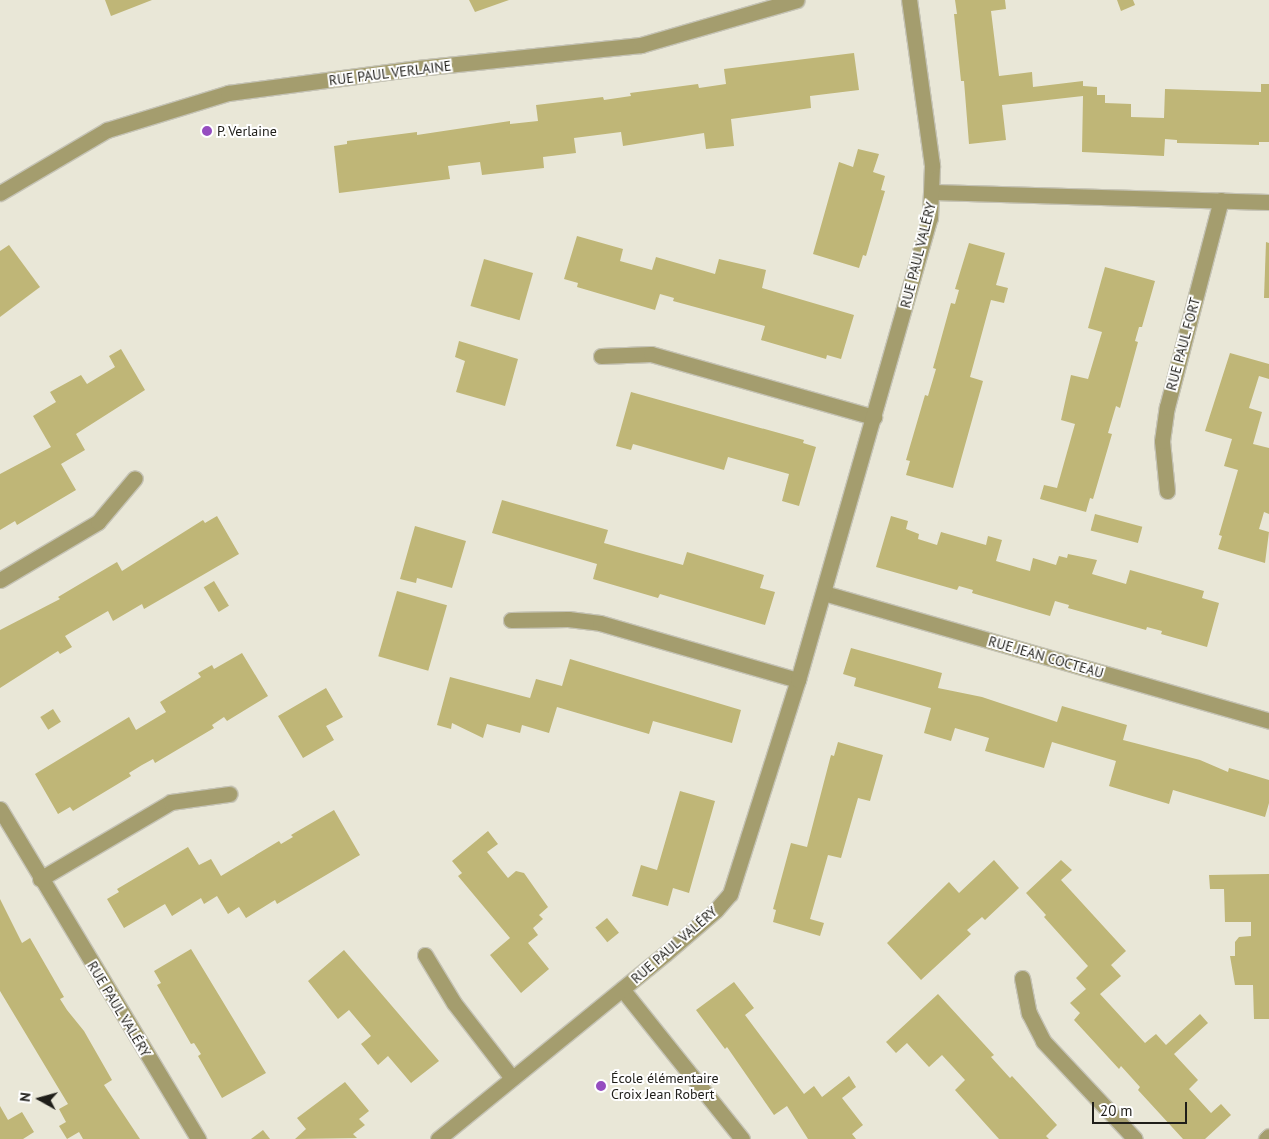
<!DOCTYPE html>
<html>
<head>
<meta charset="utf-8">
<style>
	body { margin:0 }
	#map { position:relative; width:1269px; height:1139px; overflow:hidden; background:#e9e7d7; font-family:"PT Sans",sans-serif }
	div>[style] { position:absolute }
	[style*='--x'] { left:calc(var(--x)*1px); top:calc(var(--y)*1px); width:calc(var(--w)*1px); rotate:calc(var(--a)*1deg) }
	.building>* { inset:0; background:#bfb677; transform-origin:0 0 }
	.roads { filter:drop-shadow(1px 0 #c5c3b5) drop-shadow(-1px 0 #c5c3b5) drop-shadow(0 1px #c5c3b5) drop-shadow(0 -1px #c5c3b5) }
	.minor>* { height:15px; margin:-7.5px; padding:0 7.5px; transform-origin:7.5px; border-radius:7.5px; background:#a49d6e }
	.dots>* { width:14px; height:14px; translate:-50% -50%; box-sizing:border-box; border:2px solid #fff; border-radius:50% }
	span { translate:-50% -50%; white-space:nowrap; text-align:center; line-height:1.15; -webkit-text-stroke:4px #fff; paint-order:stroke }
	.street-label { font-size:14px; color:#1f1e19 }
	.poi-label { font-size:14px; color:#1f1e19 }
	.left { translate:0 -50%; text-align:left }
	.north { position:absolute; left:15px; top:1074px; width:50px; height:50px; -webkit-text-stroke:4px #fff; paint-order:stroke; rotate:277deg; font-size:14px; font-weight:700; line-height:20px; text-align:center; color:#1f1e19 }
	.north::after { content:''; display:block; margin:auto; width:18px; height:22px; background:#1f1e19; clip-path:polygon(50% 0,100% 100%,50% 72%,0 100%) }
	.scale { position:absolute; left:1092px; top:1102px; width:95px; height:22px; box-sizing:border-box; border:2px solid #1f1e19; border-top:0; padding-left:6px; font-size:15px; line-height:18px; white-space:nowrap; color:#1f1e19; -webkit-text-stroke:4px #fff; paint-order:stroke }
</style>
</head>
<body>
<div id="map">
	<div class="building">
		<div style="clip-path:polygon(105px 0,152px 0,111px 16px)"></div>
		<div style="clip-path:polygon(469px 0,509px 0,475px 12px)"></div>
		<div style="clip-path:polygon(955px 0,1005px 0,1006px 9px,991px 11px,999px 76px,1032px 72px,1033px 87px,1083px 81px,1083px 86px,1097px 87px,1097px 95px,1105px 95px,1105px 103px,1131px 104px,1131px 117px,1164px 118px,1165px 89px,1261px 92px,1261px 84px,1269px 84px,1269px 142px,1259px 142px,1259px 145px,1177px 143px,1177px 140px,1165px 139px,1164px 156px,1082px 152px,1083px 96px,1002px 105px,1006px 140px,969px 144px,964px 81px,961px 81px,954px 14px,957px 14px)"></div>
		<div style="clip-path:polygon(1117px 0,1133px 0,1135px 5px,1121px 11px)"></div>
		<div style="clip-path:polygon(854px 53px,859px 90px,810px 96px,811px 108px,731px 119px,734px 146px,706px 149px,704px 133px,623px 146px,621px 132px,574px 138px,576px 153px,543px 157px,544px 168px,482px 175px,480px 162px,448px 166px,450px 179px,339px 193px,334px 146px,347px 144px,347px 141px,417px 132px,417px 135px,510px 121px,510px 124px,538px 121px,536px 105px,603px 97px,604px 100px,631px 96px,630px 93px,698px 84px,699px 88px,726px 84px,724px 69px)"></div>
		<div style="clip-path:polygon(858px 149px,879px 154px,873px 172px,885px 176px,881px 190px,885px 191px,866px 256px,863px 255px,859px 268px,813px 254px,839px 162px,853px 167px)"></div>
		<div style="clip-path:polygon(577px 236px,623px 249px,620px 261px,652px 270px,656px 257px,715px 274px,719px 259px,766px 270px,762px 288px,854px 315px,841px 359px,827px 355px,826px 359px,761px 340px,765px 326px,673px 301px,674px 298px,660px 294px,655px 310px,577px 287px,578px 283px,564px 279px)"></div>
		<div style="clip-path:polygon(1266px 242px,1269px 243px,1269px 298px,1264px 298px)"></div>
		<div style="clip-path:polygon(969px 243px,1005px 253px,996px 285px,1008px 288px,1004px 303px,991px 300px,970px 377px,983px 381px,953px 488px,906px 475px,910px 461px,906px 460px,925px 395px,928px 396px,936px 369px,933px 368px,951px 303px,955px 304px,959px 290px,955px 289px)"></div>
		<div style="clip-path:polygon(9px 245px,40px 287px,0 317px,0 251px)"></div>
		<div style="left:484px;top:259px;width:51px;height:49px;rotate:16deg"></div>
		<div style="clip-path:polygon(1105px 267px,1155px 281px,1142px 327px,1139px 327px,1135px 341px,1138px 342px,1120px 408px,1116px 406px,1108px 433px,1112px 434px,1093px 499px,1090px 498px,1086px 512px,1040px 499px,1044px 485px,1057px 488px,1075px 424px,1061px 420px,1071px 375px,1088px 379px,1102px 332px,1088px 328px)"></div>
		<div style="clip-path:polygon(459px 341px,518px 359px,505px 406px,456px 392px,465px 361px,455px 357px)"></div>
		<div style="clip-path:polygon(121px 349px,145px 390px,76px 434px,85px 450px,61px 464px,76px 490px,17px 525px,15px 521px,0 530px,0 474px,51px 447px,33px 416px,56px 402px,50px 392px,81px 375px,87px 384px,115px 367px,109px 356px)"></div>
		<div style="clip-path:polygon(1230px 353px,1269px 364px,1269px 379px,1259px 376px,1249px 408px,1262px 412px,1253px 444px,1269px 448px,1269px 514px,1264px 512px,1259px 529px,1269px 532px,1265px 563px,1218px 549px,1222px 536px,1219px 535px,1238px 470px,1224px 466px,1232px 439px,1205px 431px)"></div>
		<div style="clip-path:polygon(631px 392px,804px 440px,803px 443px,816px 447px,799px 506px,782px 501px,789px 474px,728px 457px,724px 470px,633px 444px,631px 450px,616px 446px)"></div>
		<div style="clip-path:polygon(502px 500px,608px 530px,604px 543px,636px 552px,683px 565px,687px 552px,764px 575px,760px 588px,775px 592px,765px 625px,660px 594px,658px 598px,593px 579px,597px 564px,492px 533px)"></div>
		<div style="left:1095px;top:514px;width:49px;height:17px;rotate:15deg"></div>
		<div style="clip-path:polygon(217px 516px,239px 554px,144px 609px,142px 604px,113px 621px,108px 611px,65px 636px,72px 647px,60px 654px,58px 651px,0 688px,0 630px,60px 599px,58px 597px,117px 562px,122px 571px,203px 520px,205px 523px)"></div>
		<div style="clip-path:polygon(891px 516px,908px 521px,906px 529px,919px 534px,918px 539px,937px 545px,941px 532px,986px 545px,988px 536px,1002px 540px,996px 561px,1030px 571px,1033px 558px,1056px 565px,1059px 556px,1067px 558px,1068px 554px,1097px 560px,1092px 574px,1126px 584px,1130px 570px,1204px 591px,1202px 598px,1219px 603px,1207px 647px,1161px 634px,1162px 631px,1147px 627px,1146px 630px,1068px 608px,1069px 605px,1055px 601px,1050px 616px,972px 593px,973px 590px,959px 586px,957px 590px,876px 567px)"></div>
		<div style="clip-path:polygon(415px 526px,466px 541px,452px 588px,417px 578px,416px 583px,400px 579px)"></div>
		<div style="left:214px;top:581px;width:29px;height:12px;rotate:59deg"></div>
		<div style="left:397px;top:591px;width:52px;height:68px;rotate:16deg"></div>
		<div style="clip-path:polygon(851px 648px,942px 673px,938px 688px,982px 697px,1057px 722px,1062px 706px,1127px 725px,1123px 740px,1200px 760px,1228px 772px,1229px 768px,1269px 780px,1269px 803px,1265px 817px,1173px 790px,1169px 804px,1109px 786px,1116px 761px,1052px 742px,1044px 768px,985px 751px,989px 738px,955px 728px,951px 741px,924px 733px,931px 708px,854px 686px,856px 678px,843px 674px)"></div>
		<div style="clip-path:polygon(242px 653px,268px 696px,227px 721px,224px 717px,212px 725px,214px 728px,155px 763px,153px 759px,142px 765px,129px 773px,131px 776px,73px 811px,70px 807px,58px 814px,35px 774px,129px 717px,136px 730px,166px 712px,160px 702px,201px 677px,198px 673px,212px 665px,214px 669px)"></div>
		<div style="clip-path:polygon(570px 659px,741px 710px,732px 743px,653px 721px,649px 734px,557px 707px,549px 733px,522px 725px,520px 733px,487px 724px,483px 738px,452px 723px,451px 729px,437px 725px,450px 677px,530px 698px,536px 679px,562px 686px)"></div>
		<div style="clip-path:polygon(326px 688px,343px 717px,326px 726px,334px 740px,303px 758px,278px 716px)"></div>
		<div style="left:53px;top:709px;width:15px;height:15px;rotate:58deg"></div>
		<div style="clip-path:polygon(838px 742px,883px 755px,870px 801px,858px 798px,841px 858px,828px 855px,810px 919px,824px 923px,820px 936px,773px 922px,776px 910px,773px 909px,791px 843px,807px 847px,831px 755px,834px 756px)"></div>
		<div style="clip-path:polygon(680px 791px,715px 801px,689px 893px,673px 888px,668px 906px,632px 896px,641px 865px,657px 870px)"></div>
		<div style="clip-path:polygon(334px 810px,360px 855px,277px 904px,275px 900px,246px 918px,239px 907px,228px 914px,217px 896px,204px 904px,201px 898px,172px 916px,165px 904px,124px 928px,107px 899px,119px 892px,117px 889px,188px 847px,199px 865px,211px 859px,221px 876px,279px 841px,281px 844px,293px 837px,291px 835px)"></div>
		<div style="clip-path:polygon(488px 831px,498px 844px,487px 852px,508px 878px,516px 871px,524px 873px,548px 907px,539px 915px,543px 919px,533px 928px,538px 935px,528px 943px,549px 969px,521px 993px,490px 955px,510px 938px,458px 876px,462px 873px,452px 861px)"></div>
		<div style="clip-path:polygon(994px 860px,1019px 888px,985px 920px,982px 917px,967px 930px,971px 934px,921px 980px,887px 943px,949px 882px,959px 893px)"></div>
		<div style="clip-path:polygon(1061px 860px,1072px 870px,1061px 880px,1126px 951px,1111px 965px,1121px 976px,1100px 994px,1145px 1043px,1156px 1034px,1166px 1045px,1200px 1014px,1208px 1023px,1174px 1054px,1198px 1080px,1189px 1089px,1211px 1113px,1221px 1104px,1231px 1115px,1205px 1139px,1183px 1139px,1138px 1090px,1140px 1087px,1131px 1077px,1121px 1066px,1119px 1069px,1074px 1020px,1080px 1013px,1070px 1003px,1086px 989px,1076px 978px,1088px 966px,1044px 917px,1046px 915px,1026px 893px)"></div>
		<div style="clip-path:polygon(1269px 874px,1269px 1019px,1254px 1019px,1253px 985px,1235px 985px,1230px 956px,1235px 956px,1235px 942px,1239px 937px,1251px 936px,1251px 922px,1225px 922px,1224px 889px,1210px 889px,1209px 875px)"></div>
		<div style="clip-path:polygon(0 899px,22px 943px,30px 938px,64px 997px,60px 999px,67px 1010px,84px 1031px,112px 1080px,104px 1085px,140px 1139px,83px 1139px,79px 1132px,67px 1139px,59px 1126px,66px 1122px,59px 1109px,68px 1104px,0 991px)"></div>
		<div style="left:607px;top:918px;width:19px;height:15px;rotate:51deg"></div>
		<div style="clip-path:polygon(191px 949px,266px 1073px,222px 1098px,198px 1056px,201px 1054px,194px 1043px,191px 1044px,157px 985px,161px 983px,154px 971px)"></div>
		<div style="clip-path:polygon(344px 950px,439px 1061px,411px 1083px,388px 1056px,378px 1065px,361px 1044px,371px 1036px,349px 1010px,338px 1019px,308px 981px)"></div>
		<div style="clip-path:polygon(734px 982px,754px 1008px,745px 1015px,804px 1094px,814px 1086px,822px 1097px,849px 1076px,856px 1087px,842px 1098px,863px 1125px,852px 1134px,856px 1139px,808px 1139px,787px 1106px,774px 1115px,727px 1047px,725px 1049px,696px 1010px)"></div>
		<div style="clip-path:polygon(938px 994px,994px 1055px,991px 1057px,1000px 1067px,1010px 1078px,1012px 1076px,1057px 1125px,1046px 1136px,1049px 1139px,999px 1139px,955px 1090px,965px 1080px,942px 1055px,929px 1067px,907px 1043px,896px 1053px,886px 1042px)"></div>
		<div style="clip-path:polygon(345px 1082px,369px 1111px,359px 1119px,365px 1125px,353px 1134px,357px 1138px,295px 1139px,306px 1129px,297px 1118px)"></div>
		<div style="clip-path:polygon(0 1106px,8px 1120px,22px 1112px,34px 1132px,23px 1139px,0 1139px)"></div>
		<div style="clip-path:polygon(263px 1130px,270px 1139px,251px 1139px)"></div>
	</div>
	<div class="roads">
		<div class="minor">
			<div style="--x:933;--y:192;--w:336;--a:1.7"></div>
			<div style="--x:0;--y:193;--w:124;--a:-30.5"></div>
			<div style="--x:107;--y:130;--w:127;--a:-17"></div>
			<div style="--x:228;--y:93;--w:192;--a:-7.5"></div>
			<div style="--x:418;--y:68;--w:224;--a:-5.9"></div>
			<div style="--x:641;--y:45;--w:162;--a:-16.1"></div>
			<div style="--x:601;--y:356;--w:50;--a:-2.3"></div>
			<div style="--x:651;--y:354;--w:232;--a:15.8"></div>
			<div style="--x:1167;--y:491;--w:50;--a:-95.7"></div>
			<div style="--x:1162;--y:441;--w:34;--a:-82"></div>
			<div style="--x:1167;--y:407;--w:214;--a:-75.4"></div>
			<div style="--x:0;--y:580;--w:114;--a:-30.6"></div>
			<div style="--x:98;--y:522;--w:57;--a:-49.9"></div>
			<div style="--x:824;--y:593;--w:463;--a:16"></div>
			<div style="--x:511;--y:620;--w:57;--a:-1"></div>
			<div style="--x:568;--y:619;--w:32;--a:7"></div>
			<div style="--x:600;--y:623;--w:206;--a:16.1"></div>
			<div style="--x:0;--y:809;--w:385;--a:59"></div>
			<div style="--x:40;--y:879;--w:152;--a:-30.4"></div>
			<div style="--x:171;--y:802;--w:59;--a:-7.9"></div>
			<div style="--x:425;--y:955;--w:56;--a:58.9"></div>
			<div style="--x:454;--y:1003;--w:95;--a:52.3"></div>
			<div style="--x:1022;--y:978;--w:36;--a:79"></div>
			<div style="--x:1029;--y:1013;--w:31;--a:63"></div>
			<div style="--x:1043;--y:1041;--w:134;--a:46.8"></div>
			<div style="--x:622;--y:989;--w:192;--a:51.3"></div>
			<div style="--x:438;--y:1139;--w:293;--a:-39.2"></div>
			<div style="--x:665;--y:954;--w:67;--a:-40.8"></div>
			<div style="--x:716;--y:910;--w:21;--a:-49"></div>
			<div style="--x:730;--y:894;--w:225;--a:-72.4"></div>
			<div style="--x:798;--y:680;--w:480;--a:-74.1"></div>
			<div style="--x:930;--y:218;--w:53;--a:-87.8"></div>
			<div style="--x:932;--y:165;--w:167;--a:-97.9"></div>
			<div style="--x:1266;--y:1139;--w:4;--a:-45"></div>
		</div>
	</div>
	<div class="dots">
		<div style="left:207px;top:131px;background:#954dc0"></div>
		<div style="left:601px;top:1086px;background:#954dc0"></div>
	</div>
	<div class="street-label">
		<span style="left:390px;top:73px;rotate:-7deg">RUE PAUL VERLAINE</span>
		<span style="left:918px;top:255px;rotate:-76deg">RUE PAUL VALÉRY</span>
		<span style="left:1183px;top:344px;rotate:-75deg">RUE PAUL FORT</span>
		<span style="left:1046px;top:657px;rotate:16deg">RUE JEAN COCTEAU</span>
		<span style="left:674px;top:945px;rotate:-41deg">RUE PAUL VALÉRY</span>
		<span style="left:119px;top:1009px;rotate:59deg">RUE PAUL VALÉRY</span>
	</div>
	<div class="poi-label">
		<span class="left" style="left:217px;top:131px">P. Verlaine</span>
		<span class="left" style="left:611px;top:1086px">École élémentaire<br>Croix Jean Robert</span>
	</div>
	<div class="north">N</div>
	<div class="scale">20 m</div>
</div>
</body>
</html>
